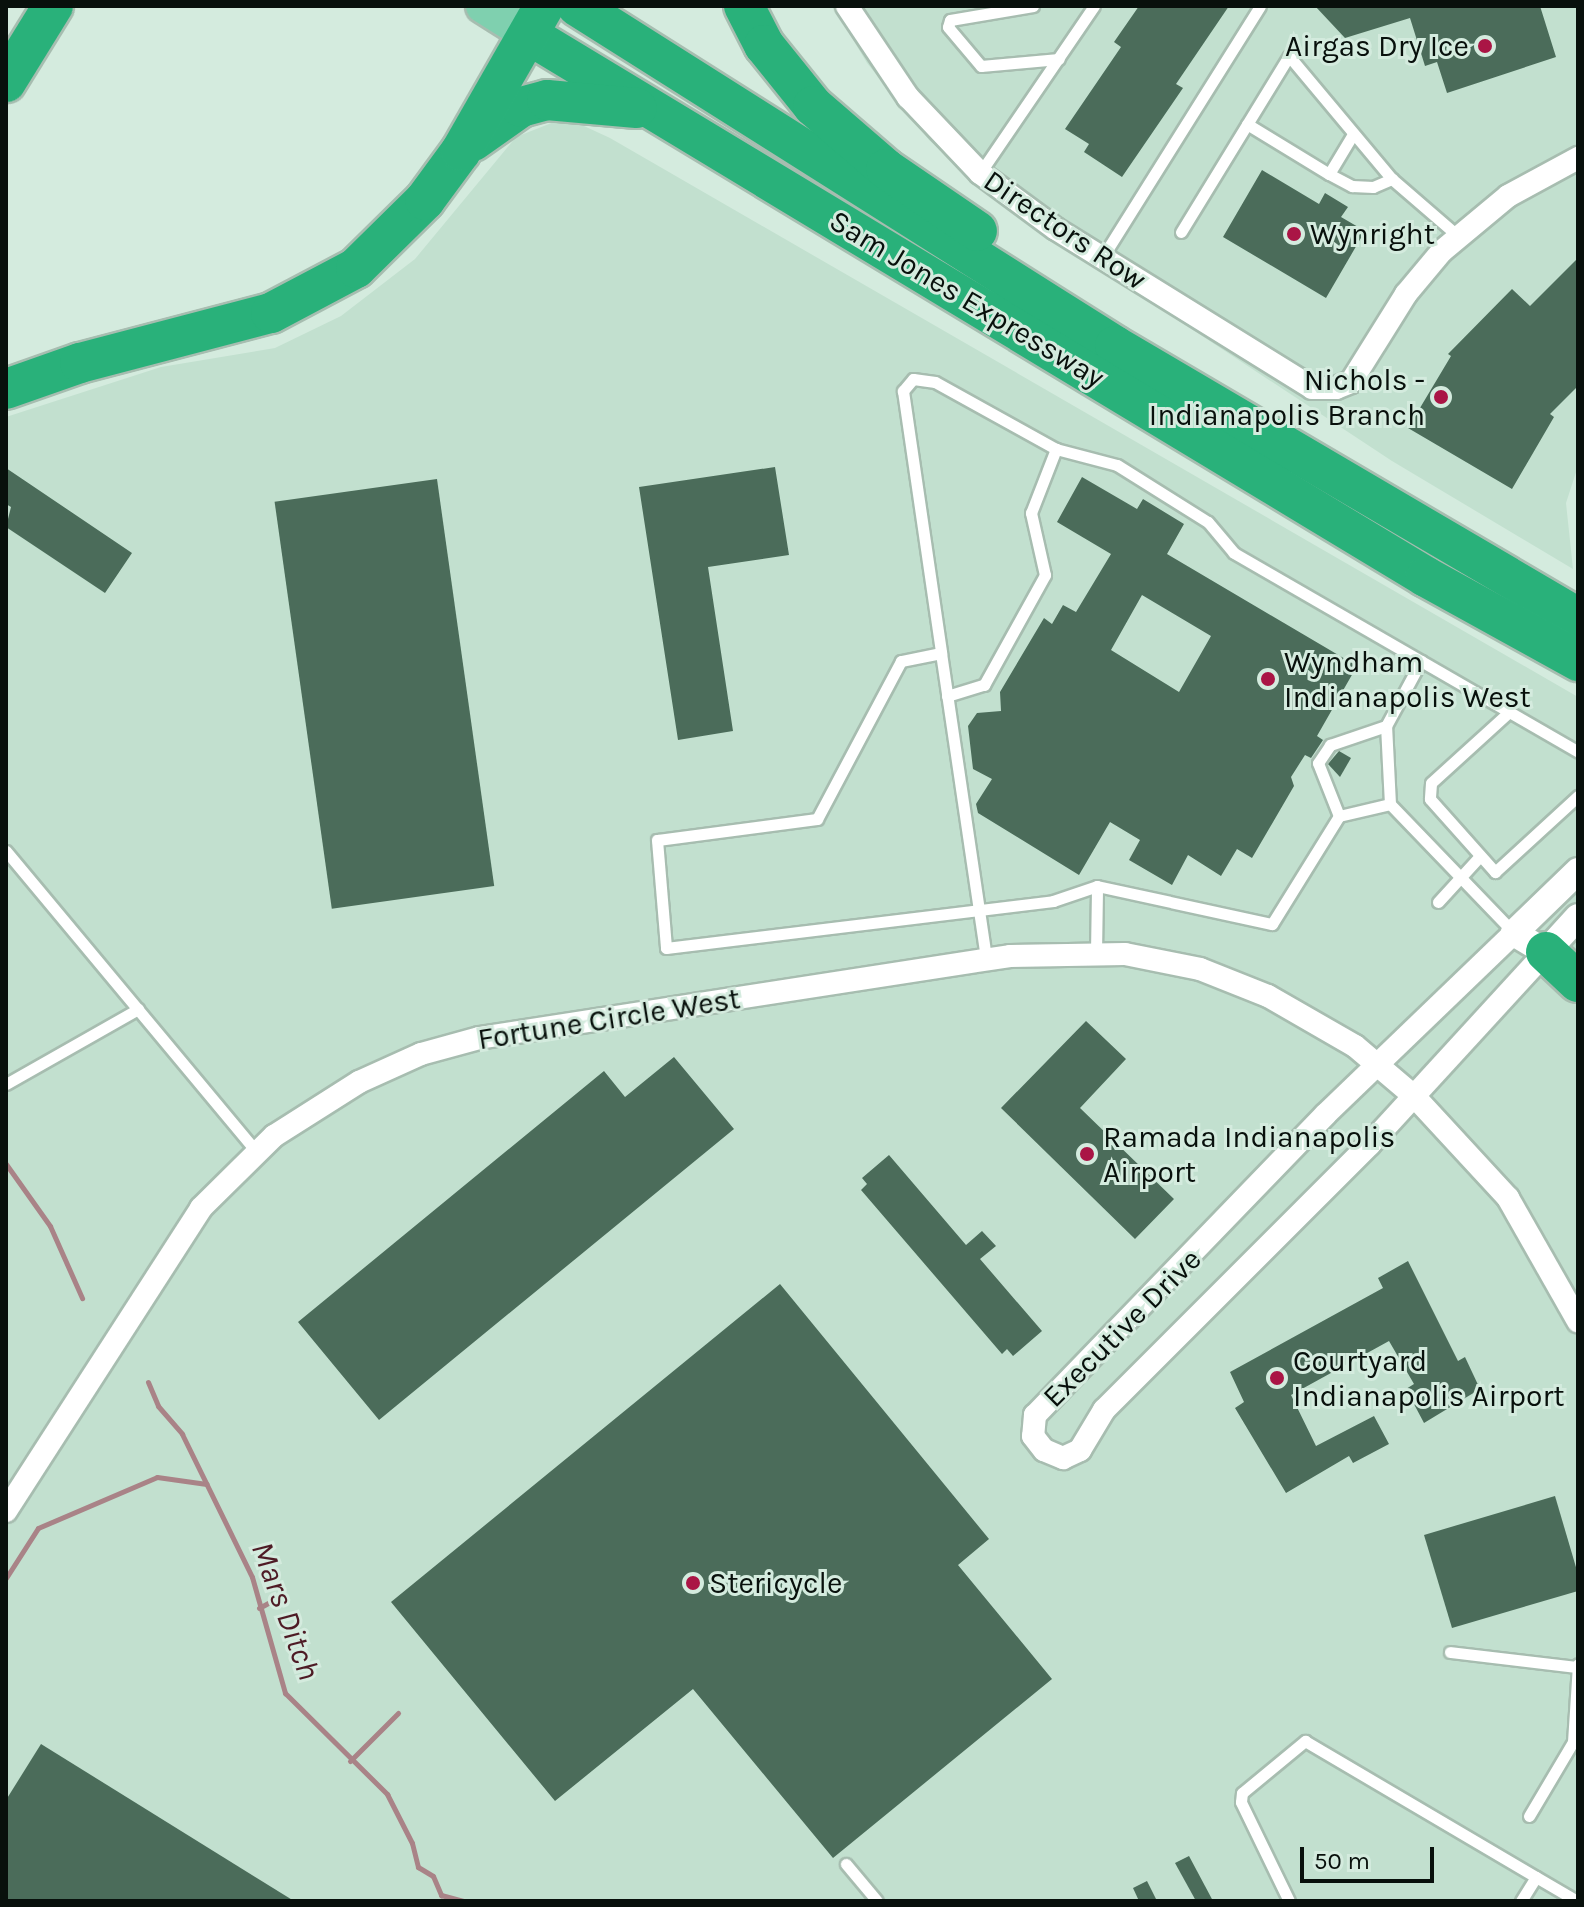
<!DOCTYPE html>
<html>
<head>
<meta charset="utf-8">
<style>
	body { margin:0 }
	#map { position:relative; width:1584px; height:1907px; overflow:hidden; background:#d4ebde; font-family:Karla,sans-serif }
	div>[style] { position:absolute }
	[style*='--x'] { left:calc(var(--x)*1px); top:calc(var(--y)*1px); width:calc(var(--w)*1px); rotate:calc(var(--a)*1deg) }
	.built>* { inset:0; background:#c2e0cf }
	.stream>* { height:5px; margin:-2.5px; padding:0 2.5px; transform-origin:2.5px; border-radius:2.5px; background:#a98387 }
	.building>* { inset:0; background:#4b6c5a; transform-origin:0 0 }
	.roads { filter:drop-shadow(2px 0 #a7bdb0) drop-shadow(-2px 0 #a7bdb0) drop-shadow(0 2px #a7bdb0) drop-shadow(0 -2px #a7bdb0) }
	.service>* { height:11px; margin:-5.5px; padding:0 5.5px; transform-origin:5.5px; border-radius:5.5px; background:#fff }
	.minor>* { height:22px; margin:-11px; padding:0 11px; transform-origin:11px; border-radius:11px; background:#fff }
	.tertiary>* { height:26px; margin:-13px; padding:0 13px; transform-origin:13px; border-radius:13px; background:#fff }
	.primary>* { height:34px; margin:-17px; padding:0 17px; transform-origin:17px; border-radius:17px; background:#7fd0af }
	.motorway>* { height:40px; margin:-20px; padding:0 20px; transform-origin:20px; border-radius:20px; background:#29b17a }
	.dots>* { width:22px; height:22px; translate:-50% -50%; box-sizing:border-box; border:4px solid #d4ebde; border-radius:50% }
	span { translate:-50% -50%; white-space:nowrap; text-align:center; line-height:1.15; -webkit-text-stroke:6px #d4ebde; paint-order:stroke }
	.poi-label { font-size:30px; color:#08100c }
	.right { translate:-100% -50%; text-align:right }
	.left { translate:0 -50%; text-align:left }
	.street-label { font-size:30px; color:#08100c }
	.water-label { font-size:32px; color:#4e1b25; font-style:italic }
	.frame { position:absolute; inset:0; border:8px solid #08100c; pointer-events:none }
	.scale { position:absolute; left:1300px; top:1847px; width:134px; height:36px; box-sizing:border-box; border:4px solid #08100c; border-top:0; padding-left:10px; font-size:24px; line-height:28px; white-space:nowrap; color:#08100c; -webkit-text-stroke:6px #d4ebde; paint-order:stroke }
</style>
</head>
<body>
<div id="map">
	<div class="built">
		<div style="clip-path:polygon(833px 6px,1578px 6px,1578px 466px,1566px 503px,1573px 569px,1392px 461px,996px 200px,929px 140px,867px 63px)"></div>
		<div style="clip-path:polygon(554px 122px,584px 126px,610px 138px,1578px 697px,1578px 1901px,6px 1901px,6px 417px,161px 367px,275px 348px,341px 316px,415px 259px,516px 137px)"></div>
	</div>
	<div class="stream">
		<div style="--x:6;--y:1164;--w:76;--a:54.6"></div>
		<div style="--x:50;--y:1226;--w:79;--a:66"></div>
		<div style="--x:148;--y:1382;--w:26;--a:67"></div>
		<div style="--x:158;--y:1406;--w:37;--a:49"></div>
		<div style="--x:182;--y:1434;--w:159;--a:63.9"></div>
		<div style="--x:252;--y:1577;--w:121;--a:74.1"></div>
		<div style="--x:285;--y:1693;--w:144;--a:44.7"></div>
		<div style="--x:387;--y:1794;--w:55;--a:63"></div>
		<div style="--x:412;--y:1843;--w:25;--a:76"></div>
		<div style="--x:418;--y:1867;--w:17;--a:31"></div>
		<div style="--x:433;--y:1876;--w:21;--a:67"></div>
		<div style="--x:441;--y:1895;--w:23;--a:15"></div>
		<div style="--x:6;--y:1578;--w:59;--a:-57.4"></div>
		<div style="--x:38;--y:1528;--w:129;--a:-23.2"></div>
		<div style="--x:157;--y:1477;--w:50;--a:8"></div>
		<div style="--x:259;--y:1608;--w:29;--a:-29"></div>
		<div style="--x:350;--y:1761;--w:68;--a:-45"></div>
	</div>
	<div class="building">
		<div style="clip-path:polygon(1139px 6px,1229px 6px,1176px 84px,1183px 88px,1122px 177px,1084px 152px,1089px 144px,1065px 129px,1121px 47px,1114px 42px)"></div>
		<div style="clip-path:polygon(1315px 6px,1540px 6px,1556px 57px,1447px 93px,1437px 62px,1425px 66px,1410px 18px,1345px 38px)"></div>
		<div style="clip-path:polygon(1262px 170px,1319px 204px,1325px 193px,1348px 207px,1341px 217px,1365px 231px,1326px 298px,1223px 237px)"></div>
		<div style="clip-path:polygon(1578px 258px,1578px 386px,1550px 414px,1554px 417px,1512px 489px,1408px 428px,1451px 356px,1448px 354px,1512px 289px,1530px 306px)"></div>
		<div style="clip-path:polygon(775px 467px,789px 555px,708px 567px,733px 731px,678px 740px,639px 487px)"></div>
		<div style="clip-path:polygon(6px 468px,132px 553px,105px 593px,6px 527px,11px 507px,6px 504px)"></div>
		<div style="clip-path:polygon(evenodd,1082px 477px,1137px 509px,1143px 499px,1184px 524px,1167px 554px,1357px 666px,1317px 736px,1323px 740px,1311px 758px,1305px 755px,1291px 777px,1294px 786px,1252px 858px,1237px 849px,1221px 876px,1188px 855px,1172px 885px,1129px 860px,1140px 840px,1110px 822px,1079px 875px,978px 813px,976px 804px,992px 779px,973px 769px,968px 726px,977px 713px,1001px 711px,1000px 692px,1044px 618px,1052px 624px,1063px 605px,1076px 612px,1111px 554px,1057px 522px,1082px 477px,1142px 595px,1211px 636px,1179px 692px,1111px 650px,1142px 595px)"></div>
		<div style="left:437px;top:479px;width:411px;height:164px;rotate:82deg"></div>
		<div style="clip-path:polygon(1339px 751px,1351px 758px,1340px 777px,1328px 764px)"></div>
		<div style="clip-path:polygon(1086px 1021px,1126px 1059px,1080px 1108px,1174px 1199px,1135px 1239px,1001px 1108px)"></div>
		<div style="clip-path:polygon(674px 1057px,734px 1129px,379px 1420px,298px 1322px,604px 1071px,625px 1097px)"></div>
		<div style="clip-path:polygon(889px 1155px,966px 1245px,982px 1231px,996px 1246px,980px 1259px,1042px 1331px,1013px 1356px,1007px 1349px,1002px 1354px,861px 1190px,867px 1184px,862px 1178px)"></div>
		<div style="clip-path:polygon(1408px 1261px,1458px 1361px,1465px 1357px,1480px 1389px,1424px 1423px,1406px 1389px,1414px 1384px,1389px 1341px,1291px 1395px,1316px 1446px,1374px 1416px,1389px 1444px,1353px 1463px,1349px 1456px,1286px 1493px,1235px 1408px,1244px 1402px,1230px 1372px,1383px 1288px,1378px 1278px)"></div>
		<div style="clip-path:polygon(780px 1284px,989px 1539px,958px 1565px,1052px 1679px,833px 1858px,693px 1689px,555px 1801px,391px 1602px)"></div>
		<div style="clip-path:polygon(1555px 1496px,1578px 1574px,1578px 1591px,1452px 1628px,1424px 1535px)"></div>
		<div style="clip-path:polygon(41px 1744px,294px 1901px,6px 1901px,6px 1800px)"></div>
		<div style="clip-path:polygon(1189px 1856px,1213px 1901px,1196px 1901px,1175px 1863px)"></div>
		<div style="clip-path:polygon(1147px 1881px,1157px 1901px,1139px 1901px,1133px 1888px)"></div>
	</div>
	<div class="roads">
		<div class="service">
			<div style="--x:1033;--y:6;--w:84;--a:170.4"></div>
			<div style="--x:950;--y:20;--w:7;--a:106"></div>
			<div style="--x:948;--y:27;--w:51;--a:49.8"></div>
			<div style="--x:981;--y:66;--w:78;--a:-5.1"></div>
			<div style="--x:1247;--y:124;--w:96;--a:31.4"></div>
			<div style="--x:1329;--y:174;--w:47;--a:-59"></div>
			<div style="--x:980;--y:173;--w:202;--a:-55.7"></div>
			<div style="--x:1329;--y:174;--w:26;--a:28"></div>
			<div style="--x:1352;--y:186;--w:21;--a:3"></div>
			<div style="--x:1373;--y:187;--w:21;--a:-23"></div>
			<div style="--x:1181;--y:232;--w:206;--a:-58.5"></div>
			<div style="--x:1289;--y:56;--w:160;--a:50.1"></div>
			<div style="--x:1392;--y:179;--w:87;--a:40.8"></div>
			<div style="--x:1102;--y:258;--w:297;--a:-57.9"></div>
			<div style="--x:1056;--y:449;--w:63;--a:14.7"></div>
			<div style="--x:1117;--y:465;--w:107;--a:32.1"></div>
			<div style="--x:1208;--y:522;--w:40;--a:50"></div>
			<div style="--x:1234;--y:553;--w:397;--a:30"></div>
			<div style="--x:941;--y:653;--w:41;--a:168.7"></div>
			<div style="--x:901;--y:661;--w:179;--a:118"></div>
			<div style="--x:817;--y:819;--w:161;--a:172.5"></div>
			<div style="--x:657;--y:840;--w:108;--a:85.2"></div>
			<div style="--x:666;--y:948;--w:390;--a:-6.9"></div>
			<div style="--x:1053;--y:901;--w:46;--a:-18.8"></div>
			<div style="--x:1097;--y:886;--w:179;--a:12.3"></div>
			<div style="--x:1272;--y:924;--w:127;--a:-58.2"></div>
			<div style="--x:1339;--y:816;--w:52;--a:-13.2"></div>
			<div style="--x:1390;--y:804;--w:78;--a:-92.9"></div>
			<div style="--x:1386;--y:726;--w:74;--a:-61.7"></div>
			<div style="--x:947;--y:696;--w:39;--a:-17"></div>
			<div style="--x:984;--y:685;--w:126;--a:-61"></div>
			<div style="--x:1045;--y:575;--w:64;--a:-102.7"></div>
			<div style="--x:1031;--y:513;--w:69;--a:-68.7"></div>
			<div style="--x:1056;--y:449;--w:138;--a:-151"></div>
			<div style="--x:935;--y:382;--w:22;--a:-172"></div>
			<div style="--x:913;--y:379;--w:16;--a:130"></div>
			<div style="--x:903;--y:391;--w:265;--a:81.7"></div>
			<div style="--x:941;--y:653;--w:309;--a:81.6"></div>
			<div style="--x:1509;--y:712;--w:105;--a:137.7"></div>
			<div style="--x:1431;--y:783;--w:16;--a:94"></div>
			<div style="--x:1430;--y:799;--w:98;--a:48.3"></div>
			<div style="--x:1495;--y:872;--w:113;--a:-42.5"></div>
			<div style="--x:1390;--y:804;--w:178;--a:46.1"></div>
			<div style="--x:1339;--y:816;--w:57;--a:-111.6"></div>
			<div style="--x:1318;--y:763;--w:22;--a:-56"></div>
			<div style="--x:1330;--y:745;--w:59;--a:-18.7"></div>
			<div style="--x:6;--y:851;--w:391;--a:50.2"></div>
			<div style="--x:1438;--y:902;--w:62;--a:-47.6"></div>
			<div style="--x:1096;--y:953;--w:67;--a:-89.1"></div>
			<div style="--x:6;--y:1084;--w:152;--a:-29.6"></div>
			<div style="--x:1450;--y:1652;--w:126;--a:6.8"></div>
			<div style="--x:1529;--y:1816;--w:86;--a:-59.3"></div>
			<div style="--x:1573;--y:1742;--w:78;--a:-86.3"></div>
			<div style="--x:846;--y:1864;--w:48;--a:50"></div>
			<div style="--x:1289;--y:1901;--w:110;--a:-115.9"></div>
			<div style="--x:1241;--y:1802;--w:9;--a:-84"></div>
			<div style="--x:1242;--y:1793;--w:82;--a:-39.5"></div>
			<div style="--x:1305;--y:1741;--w:268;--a:30.5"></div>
			<div style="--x:1521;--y:1901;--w:28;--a:-58"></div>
			<div style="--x:1536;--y:1877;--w:48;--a:30.3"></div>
		</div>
		<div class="minor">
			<div style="--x:847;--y:6;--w:110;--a:56.2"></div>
			<div style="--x:908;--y:97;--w:105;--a:46.5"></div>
			<div style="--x:980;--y:173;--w:94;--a:36.4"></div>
			<div style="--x:1056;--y:229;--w:301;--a:31.8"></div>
			<div style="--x:1312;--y:388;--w:24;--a:0"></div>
			<div style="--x:1336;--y:388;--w:16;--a:-22"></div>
			<div style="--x:1351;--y:382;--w:104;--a:-58"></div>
			<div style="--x:1406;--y:294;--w:56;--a:-50.1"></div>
			<div style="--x:1442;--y:251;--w:86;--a:-39.8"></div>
			<div style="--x:1508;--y:196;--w:80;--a:-28.5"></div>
			<div style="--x:1514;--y:933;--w:261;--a:136.1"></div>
			<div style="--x:1326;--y:1114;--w:419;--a:134"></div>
			<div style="--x:1035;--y:1415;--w:21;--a:95"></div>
			<div style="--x:1033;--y:1436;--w:18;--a:52"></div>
			<div style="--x:1044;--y:1450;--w:21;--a:23"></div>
			<div style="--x:1063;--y:1458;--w:19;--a:-25"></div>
			<div style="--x:1080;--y:1450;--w:47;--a:-59"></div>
			<div style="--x:1104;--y:1410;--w:376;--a:-45"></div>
			<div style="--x:1370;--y:1144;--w:260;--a:-47.5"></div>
			<div style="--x:6;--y:1511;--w:360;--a:-57.2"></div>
			<div style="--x:201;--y:1208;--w:103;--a:-44.6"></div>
			<div style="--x:274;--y:1136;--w:101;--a:-32.4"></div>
			<div style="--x:359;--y:1082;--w:68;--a:-24.3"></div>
			<div style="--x:421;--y:1054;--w:60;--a:-15.4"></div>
			<div style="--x:479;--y:1038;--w:537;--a:-8.78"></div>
			<div style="--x:1010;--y:956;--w:115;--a:-1"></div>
			<div style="--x:1125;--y:954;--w:76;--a:11.3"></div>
			<div style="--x:1200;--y:969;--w:73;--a:21.7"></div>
			<div style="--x:1268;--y:996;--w:100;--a:29.9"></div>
			<div style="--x:1355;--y:1046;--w:77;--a:40.3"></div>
			<div style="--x:1414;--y:1096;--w:139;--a:47.3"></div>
			<div style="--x:1508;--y:1198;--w:142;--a:60.4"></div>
		</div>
		<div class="tertiary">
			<div style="--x:1578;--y:871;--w:89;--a:135.9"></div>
			<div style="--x:1514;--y:933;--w:37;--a:31"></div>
			<div style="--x:1546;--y:952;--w:47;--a:-47.6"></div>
		</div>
		<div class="primary">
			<div style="--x:483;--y:6;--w:54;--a:32.2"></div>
		</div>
		<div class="motorway">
			<div style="--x:577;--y:6;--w:636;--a:32.29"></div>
			<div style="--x:1115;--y:346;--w:537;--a:30.43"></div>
			<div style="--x:744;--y:6;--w:44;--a:62.9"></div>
			<div style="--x:764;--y:45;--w:78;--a:51.2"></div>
			<div style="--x:813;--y:106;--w:96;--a:40.8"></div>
			<div style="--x:886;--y:169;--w:110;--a:34.3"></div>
			<div style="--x:529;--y:35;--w:1048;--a:31.14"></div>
			<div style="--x:1426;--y:577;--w:174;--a:28.9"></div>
			<div style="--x:6;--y:82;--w:89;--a:-58.3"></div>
			<div style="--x:473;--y:141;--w:59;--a:-35.3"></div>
			<div style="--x:521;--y:107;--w:27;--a:-15"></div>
			<div style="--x:547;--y:100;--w:90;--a:5.1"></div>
			<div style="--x:6;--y:389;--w:78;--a:-19.4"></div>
			<div style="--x:80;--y:363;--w:197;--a:-14.7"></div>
			<div style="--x:271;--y:313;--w:96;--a:-27.9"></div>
			<div style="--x:356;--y:268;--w:97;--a:-44.6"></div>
			<div style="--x:425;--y:200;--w:61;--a:-53.7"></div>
			<div style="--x:461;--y:151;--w:167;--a:-60.2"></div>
			<div style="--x:1546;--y:952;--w:44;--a:43.2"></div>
		</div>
	</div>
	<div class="dots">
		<div style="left:1485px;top:46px;background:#aa1545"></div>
		<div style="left:1294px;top:234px;background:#aa1545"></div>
		<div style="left:1441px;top:397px;background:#aa1545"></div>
		<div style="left:1268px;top:679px;background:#aa1545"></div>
		<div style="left:1087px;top:1154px;background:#aa1545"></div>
		<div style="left:1277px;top:1378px;background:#aa1545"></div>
		<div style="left:693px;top:1583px;background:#aa1545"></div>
	</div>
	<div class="poi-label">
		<span class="right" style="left:1469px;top:46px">Airgas Dry Ice</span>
		<span class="left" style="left:1310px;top:234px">Wynright</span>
		<span class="right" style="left:1425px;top:397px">Nichols -<br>Indianapolis Branch</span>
		<span class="left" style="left:1284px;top:679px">Wyndham<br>Indianapolis West</span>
		<span class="left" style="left:1103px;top:1154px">Ramada Indianapolis<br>Airport</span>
		<span class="left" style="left:1293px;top:1378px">Courtyard<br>Indianapolis Airport</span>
		<span class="left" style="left:709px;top:1583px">Stericycle</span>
	</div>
	<div class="street-label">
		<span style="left:1065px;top:230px;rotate:34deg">Directors Row</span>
		<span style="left:967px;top:299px;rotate:31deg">Sam Jones Expressway</span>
		<span style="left:609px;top:1019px;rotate:-9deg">Fortune Circle West</span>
		<span style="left:1122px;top:1328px;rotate:-45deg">Executive Drive</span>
	</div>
	<div class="water-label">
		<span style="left:285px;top:1611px;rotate:70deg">Mars Ditch</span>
	</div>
	<div class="frame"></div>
	<div class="scale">50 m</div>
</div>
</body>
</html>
